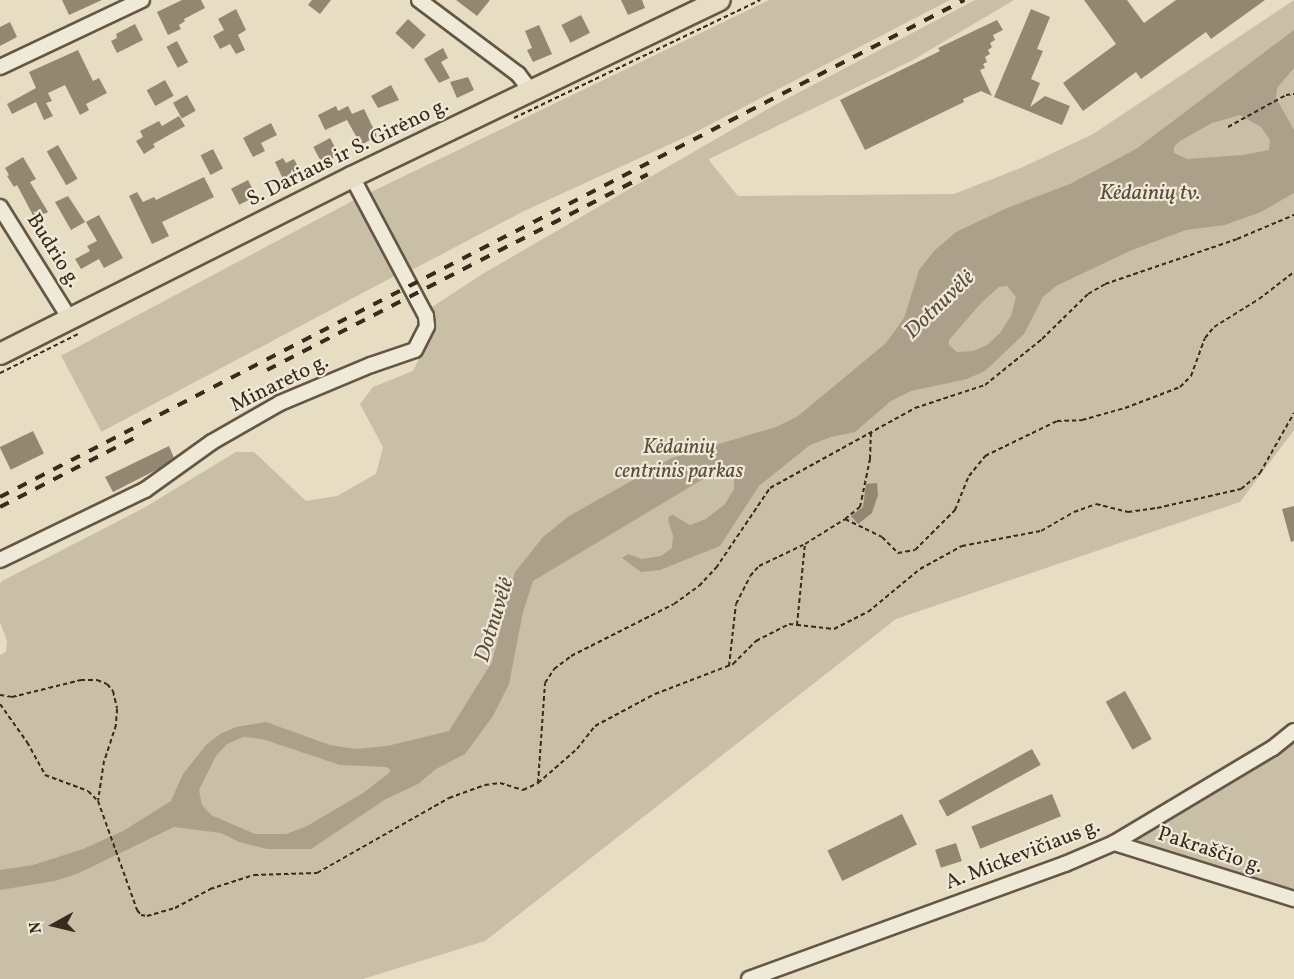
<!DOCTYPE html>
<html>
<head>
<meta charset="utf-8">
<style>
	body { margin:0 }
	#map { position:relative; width:1294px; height:979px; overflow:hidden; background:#e7ddc3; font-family:Vollkorn,serif }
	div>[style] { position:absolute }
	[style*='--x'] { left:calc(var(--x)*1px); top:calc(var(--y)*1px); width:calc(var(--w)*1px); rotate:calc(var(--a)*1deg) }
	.green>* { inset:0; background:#c9bfa6; transform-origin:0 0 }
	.water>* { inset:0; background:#aca08a }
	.building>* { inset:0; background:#938772; transform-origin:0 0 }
	.path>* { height:2px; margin-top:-1px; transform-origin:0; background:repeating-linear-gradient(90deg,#392a1b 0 4.5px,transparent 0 7.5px) }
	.roads { filter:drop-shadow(2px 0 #645745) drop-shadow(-2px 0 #645745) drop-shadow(0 2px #645745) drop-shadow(0 -2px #645745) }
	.minor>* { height:14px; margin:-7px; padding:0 7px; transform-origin:7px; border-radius:7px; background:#efe9d8 }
	.primary>* { height:20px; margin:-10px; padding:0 10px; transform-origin:10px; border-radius:10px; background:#e7ddc3 }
	.rail>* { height:4px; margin-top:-2px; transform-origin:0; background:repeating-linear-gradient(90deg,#392a1b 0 10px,transparent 0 20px) }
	span { translate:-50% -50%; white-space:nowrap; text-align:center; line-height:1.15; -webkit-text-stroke:4.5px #efe9d8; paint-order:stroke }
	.street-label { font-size:21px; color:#392a1b }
	.park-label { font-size:21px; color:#5d4f3e; font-style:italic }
	.water-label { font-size:22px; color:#5c4d3c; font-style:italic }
	.north { position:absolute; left:24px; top:895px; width:60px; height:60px; -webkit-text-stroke:4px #efe9d8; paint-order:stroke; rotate:262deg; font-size:16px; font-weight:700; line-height:24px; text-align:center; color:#392a1b }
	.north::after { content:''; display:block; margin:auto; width:21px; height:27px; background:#392a1b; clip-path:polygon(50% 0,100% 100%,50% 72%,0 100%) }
</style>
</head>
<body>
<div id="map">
	<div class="green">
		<div style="clip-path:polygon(769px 0,950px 0,690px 135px,524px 211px,408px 272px,369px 193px)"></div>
		<div style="clip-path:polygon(975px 0,1014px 0,913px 60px,709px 159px,711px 163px,738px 196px,954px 194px,1023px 167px,1093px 134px,1294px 0,1294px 430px,1240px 502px,896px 619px,485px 941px,363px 979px,0 979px,0 655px,6px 652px,7px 641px,0 622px,0 584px,2px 581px,142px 509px,236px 452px,254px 452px,306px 501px,337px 496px,376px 474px,383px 447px,360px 404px,373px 387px,413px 371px,434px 328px,429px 309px,484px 273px,773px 106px)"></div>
		<div style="left:356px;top:199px;width:86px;height:334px;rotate:62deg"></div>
		<div style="clip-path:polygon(1294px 738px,1294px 890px,1136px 843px,1137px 835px)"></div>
	</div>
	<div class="water">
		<div style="clip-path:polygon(evenodd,1294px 30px,1294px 68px,1277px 88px,1276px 98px,1294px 130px,1294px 193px,1261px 212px,1225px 225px,1186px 230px,1132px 250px,1056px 286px,1043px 297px,1024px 334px,985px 371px,967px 379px,911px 391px,891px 401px,855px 432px,831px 437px,810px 445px,759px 486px,720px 546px,660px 570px,641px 572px,622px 558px,628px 554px,642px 559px,661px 556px,672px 548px,673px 535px,668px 521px,669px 516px,673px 515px,690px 525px,706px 519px,725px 504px,734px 489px,734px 474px,725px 466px,533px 581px,523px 612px,509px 684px,493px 716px,465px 754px,436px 769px,418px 784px,386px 799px,311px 849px,267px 849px,239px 842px,221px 833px,174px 827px,79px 873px,55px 881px,0 890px,0 870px,33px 865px,83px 849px,123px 831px,171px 801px,183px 774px,206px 745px,220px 734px,236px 727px,266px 722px,330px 745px,356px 749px,387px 746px,449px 731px,492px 662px,515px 572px,543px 537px,569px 516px,672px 458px,776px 427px,798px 416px,886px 343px,904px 318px,919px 270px,934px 251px,956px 232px,1007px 208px,1070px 184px,1136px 149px,1294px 30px,1240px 115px,1261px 127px,1270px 140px,1269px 150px,1243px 155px,1187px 159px,1174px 153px,1174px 147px,1180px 141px,1212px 123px,1240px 115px,1294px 30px,1007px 286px,1016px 297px,1011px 316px,1000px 333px,987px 345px,973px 351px,957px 352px,949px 345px,949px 340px,982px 302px,999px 287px,1007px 286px,1294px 30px,243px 737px,262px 739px,340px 765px,386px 767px,390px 769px,389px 773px,363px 793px,307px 826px,286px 834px,255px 834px,211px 815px,202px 805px,199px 790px,216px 756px,227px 744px,243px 737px)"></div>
	</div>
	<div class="building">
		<div style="clip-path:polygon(62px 0,102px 0,69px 15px)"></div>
		<div style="clip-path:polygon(182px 0,201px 0,205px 8px,184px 19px,185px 21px,179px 25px,181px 29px,168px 35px,157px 12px)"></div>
		<div style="clip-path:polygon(312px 0,331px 0,320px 14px,308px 5px)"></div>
		<div style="clip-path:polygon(456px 0,490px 0,477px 16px)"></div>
		<div style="clip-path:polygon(621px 0,642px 0,645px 8px,628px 15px)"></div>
		<div style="clip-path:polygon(1084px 0,1127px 0,1144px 23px,1176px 0,1265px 0,1211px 39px,1206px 32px,1141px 79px,1136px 72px,1083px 111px,1063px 83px,1116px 44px)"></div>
		<div style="clip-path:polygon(236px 9px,246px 30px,238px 35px,245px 50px,236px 54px,230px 44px,220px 49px,213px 36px,224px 30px,218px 19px)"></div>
		<div style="clip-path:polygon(1031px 9px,1050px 17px,1037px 49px,1043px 51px,1031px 79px,1040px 83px,1030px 107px,1045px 96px,1070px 106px,1062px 125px,994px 97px)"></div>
		<div style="left:581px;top:15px;width:20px;height:22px;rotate:63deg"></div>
		<div style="left:408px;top:19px;width:24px;height:19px;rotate:42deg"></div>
		<div style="clip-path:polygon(997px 20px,1003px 30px,993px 35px,995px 40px,990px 43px,992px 47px,988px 50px,990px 54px,985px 57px,987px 62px,983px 64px,985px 68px,980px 70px,992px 96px,981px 91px,963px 99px,964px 102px,865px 150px,840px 100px,940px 51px,938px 48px)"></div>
		<div style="clip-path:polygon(10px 22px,17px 37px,0 46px,0 27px)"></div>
		<div style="clip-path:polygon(135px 24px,143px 40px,117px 53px,111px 41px,117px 38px,116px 34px)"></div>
		<div style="clip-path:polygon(539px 25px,552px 54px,533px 62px,527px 50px,532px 48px,525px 31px)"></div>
		<div style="left:177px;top:41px;width:24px;height:12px;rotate:62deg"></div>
		<div style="clip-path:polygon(443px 48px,448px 58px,441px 62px,450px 78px,439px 83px,424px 59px)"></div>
		<div style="clip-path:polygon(78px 50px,93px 81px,99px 78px,107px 93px,86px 104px,89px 110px,80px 115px,65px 85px,48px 93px,52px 101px,46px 103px,53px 116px,44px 120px,36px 102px,12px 114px,7px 104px,36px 88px,29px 72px)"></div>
		<div style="clip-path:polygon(468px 77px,474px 90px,457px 98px,450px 82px)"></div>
		<div style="left:165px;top:80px;width:18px;height:21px;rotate:61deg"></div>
		<div style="clip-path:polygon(391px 85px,399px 100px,378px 108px,371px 96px)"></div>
		<div style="left:187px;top:95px;width:18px;height:16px;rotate:61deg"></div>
		<div style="clip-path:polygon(336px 106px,338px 111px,348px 106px,352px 114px,364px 109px,377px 136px,361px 145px,347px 120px,325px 130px,318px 115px)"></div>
		<div style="clip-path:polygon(179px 116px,185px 126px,153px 144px,155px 147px,144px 154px,136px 141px,143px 137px,140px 131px,159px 121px,162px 126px)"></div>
		<div style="clip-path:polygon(271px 123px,277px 135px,261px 143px,265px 151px,253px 157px,243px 138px)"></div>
		<div style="left:330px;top:138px;width:19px;height:19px;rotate:62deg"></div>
		<div style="left:58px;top:145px;width:39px;height:13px;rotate:60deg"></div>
		<div style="left:213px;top:149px;width:22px;height:14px;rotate:63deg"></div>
		<div style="clip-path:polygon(23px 157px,36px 179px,30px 182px,48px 212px,35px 219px,17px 185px,14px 187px,7px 176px,9px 175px,5px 168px)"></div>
		<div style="clip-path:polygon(283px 158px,286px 163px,294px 159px,301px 173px,284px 181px,275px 162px)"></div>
		<div style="clip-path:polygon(204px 177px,214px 197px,162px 222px,169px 236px,152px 244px,129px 196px,137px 192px,143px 202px,154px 197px,156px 200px)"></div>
		<div style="left:248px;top:180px;width:18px;height:19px;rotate:63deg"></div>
		<div style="clip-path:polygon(68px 196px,85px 222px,71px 230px,55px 202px)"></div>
		<div style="clip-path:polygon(99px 215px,123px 258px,104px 268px,99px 259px,81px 269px,75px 259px,90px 251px,87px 246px,97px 241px,86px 222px)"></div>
		<div style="left:33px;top:431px;width:25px;height:37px;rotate:64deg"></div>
		<div style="clip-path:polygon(169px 446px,174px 458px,160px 468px,113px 492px,105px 477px)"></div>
		<div style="clip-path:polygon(877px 483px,878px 495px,872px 513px,858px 524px,851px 516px,863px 507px,866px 484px)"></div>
		<div style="clip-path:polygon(1294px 506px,1294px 541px,1291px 542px,1282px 509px)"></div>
		<div style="left:1125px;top:691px;width:55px;height:22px;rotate:61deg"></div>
		<div style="left:1032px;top:749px;width:18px;height:107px;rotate:61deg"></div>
		<div style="left:1052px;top:794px;width:24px;height:87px;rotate:68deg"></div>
		<div style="left:902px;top:814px;width:34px;height:83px;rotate:64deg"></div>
		<div style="left:956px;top:843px;width:19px;height:22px;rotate:72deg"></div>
	</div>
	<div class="path">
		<div style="--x:514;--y:118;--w:273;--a:-25.6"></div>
		<div style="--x:1228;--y:127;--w:66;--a:-28.9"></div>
		<div style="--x:1286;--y:95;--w:8;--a:-7"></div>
		<div style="--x:0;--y:373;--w:87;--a:-26.6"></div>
		<div style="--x:845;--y:519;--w:19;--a:-39"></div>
		<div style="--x:860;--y:507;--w:49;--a:-78.2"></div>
		<div style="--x:870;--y:459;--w:27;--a:-88"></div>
		<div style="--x:797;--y:625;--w:81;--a:-84.4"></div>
		<div style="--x:805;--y:544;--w:47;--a:-32"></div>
		<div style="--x:845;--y:519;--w:41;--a:25.9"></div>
		<div style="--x:882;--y:537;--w:23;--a:45"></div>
		<div style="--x:898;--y:553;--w:17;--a:-10"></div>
		<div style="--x:915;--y:550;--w:57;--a:-45"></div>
		<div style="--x:955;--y:510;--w:37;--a:-68"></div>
		<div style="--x:969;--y:476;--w:26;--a:-51"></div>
		<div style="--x:985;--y:456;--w:80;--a:-25.9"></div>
		<div style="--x:1057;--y:421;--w:25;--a:-2"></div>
		<div style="--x:1082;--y:420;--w:45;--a:-15.6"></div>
		<div style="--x:1125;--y:408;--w:59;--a:-20.9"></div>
		<div style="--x:1180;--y:387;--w:16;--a:-45"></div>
		<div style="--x:1191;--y:376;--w:40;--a:-69.8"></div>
		<div style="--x:1205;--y:338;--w:14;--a:-51"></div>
		<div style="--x:1214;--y:327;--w:53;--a:-31.9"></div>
		<div style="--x:1259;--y:299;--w:44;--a:-37.6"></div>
		<div style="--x:729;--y:666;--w:62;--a:-83.6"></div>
		<div style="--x:736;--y:604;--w:31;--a:-63"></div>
		<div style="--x:750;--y:576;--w:13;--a:-48"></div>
		<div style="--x:759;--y:566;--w:49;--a:-25.5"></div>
		<div style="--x:0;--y:695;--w:12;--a:9"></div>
		<div style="--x:12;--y:697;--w:71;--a:-13.8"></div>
		<div style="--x:81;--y:680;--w:16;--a:0"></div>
		<div style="--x:97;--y:680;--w:11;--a:22"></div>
		<div style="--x:107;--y:684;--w:9;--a:49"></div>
		<div style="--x:113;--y:691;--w:18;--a:77"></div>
		<div style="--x:117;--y:709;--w:16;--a:94"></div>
		<div style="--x:116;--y:725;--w:38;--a:108"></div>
		<div style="--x:104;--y:761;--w:40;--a:98.5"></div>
		<div style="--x:98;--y:801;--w:116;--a:70.3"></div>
		<div style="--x:137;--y:910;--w:6;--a:51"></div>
		<div style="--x:141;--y:915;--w:6;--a:9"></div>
		<div style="--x:147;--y:916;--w:29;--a:-16"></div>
		<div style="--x:175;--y:908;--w:40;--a:-28"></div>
		<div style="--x:210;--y:889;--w:46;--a:-17.7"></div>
		<div style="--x:254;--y:875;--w:63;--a:-1.8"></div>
		<div style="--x:317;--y:873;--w:152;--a:-29.6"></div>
		<div style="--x:449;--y:798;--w:38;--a:-20"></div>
		<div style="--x:485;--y:785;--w:15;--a:-8"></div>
		<div style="--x:500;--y:783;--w:24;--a:17"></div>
		<div style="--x:523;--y:790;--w:17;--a:-25"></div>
		<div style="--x:538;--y:783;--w:52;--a:-41.1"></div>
		<div style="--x:577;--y:749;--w:29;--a:-52"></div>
		<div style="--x:595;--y:726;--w:68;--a:-28.1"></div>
		<div style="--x:655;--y:694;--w:84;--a:-21"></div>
		<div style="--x:733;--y:664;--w:33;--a:-45"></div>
		<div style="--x:756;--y:641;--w:37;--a:-27"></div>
		<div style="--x:789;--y:624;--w:45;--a:6.3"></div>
		<div style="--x:834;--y:629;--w:38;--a:-27"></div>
		<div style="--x:868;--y:612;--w:67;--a:-39.6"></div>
		<div style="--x:920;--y:569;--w:48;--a:-28.7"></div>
		<div style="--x:962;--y:546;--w:80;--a:-10.8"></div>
		<div style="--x:1041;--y:531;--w:38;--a:-30"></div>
		<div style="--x:1074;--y:512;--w:23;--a:-20"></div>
		<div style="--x:1096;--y:504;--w:33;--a:14"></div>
		<div style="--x:1128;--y:512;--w:29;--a:-8"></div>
		<div style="--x:1157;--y:508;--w:86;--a:-12.7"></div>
		<div style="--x:1241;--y:489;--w:25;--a:-40"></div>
		<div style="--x:1260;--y:473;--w:69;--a:-60.5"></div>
		<div style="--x:0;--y:704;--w:47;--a:54.6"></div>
		<div style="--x:27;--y:742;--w:38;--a:61"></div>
		<div style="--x:45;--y:775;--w:46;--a:20.4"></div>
		<div style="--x:88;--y:791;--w:14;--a:45"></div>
		<div style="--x:538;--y:783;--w:100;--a:-86"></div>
		<div style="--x:545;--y:683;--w:17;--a:-57"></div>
		<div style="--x:554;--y:669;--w:21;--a:-37"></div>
		<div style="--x:571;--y:656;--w:115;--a:-26.8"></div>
		<div style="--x:674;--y:604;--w:31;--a:-36"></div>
		<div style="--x:699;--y:586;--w:25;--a:-47"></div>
		<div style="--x:716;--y:568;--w:97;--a:-56"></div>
		<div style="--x:770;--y:488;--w:166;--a:-28.9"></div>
		<div style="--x:915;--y:408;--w:74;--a:-18.2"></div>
		<div style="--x:985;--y:385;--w:73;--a:-38.9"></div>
		<div style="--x:1042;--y:339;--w:64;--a:-44.4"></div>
		<div style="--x:1088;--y:294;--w:20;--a:-30"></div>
		<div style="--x:1105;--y:284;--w:139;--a:-18.8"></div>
		<div style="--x:1237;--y:239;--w:62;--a:-22.8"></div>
	</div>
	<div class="roads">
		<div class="minor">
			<div style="--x:419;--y:0;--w:124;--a:36.8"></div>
			<div style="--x:518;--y:74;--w:21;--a:53"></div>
			<div style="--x:0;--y:67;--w:157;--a:-25.3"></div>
			<div style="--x:0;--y:207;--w:132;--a:58"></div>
			<div style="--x:0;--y:560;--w:161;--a:-25.8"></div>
			<div style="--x:145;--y:490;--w:82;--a:-35.6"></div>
			<div style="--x:212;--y:442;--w:78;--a:-29.8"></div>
			<div style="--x:280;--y:403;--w:99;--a:-22.7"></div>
			<div style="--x:371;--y:365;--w:46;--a:-18.8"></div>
			<div style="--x:415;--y:350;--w:27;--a:-63"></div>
			<div style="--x:427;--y:326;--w:10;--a:-96"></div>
			<div style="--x:426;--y:316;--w:157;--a:-118"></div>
			<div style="--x:1114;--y:843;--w:189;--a:17.3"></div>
			<div style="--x:749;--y:979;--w:336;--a:-20"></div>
			<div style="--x:1065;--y:864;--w:53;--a:-23.2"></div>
			<div style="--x:1114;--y:843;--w:185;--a:-30.9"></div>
			<div style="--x:1273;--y:748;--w:27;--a:-39"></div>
		</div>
		<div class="primary">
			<div style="--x:0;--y:354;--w:394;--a:-26.7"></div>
			<div style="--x:352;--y:177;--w:408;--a:-25.7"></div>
		</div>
	</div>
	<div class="rail">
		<div style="--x:267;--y:370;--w:428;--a:-27.2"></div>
		<div style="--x:0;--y:497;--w:1085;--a:-27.27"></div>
		<div style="--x:0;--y:507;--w:153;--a:-27.2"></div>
	</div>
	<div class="street-label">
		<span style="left:348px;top:153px;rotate:-26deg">S. Dariaus ir S. Girėno g.</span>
		<span style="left:53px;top:251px;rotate:58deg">Budrio g.</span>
		<span style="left:280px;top:384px;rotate:-26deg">Minareto g.</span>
		<span style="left:1210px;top:851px;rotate:18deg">Pakraščio g.</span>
		<span style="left:1023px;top:855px;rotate:-21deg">A. Mickevičiaus g.</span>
	</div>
	<div class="park-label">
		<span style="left:679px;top:460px">Kėdainių<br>centrinis parkas</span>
	</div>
	<div class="water-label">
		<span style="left:1150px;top:194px">Kėdainių tv.</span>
		<span style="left:940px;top:305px;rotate:-44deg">Dotnuvėlė</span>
		<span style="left:495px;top:620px;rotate:-73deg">Dotnuvėlė</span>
	</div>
	<div class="north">N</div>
</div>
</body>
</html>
